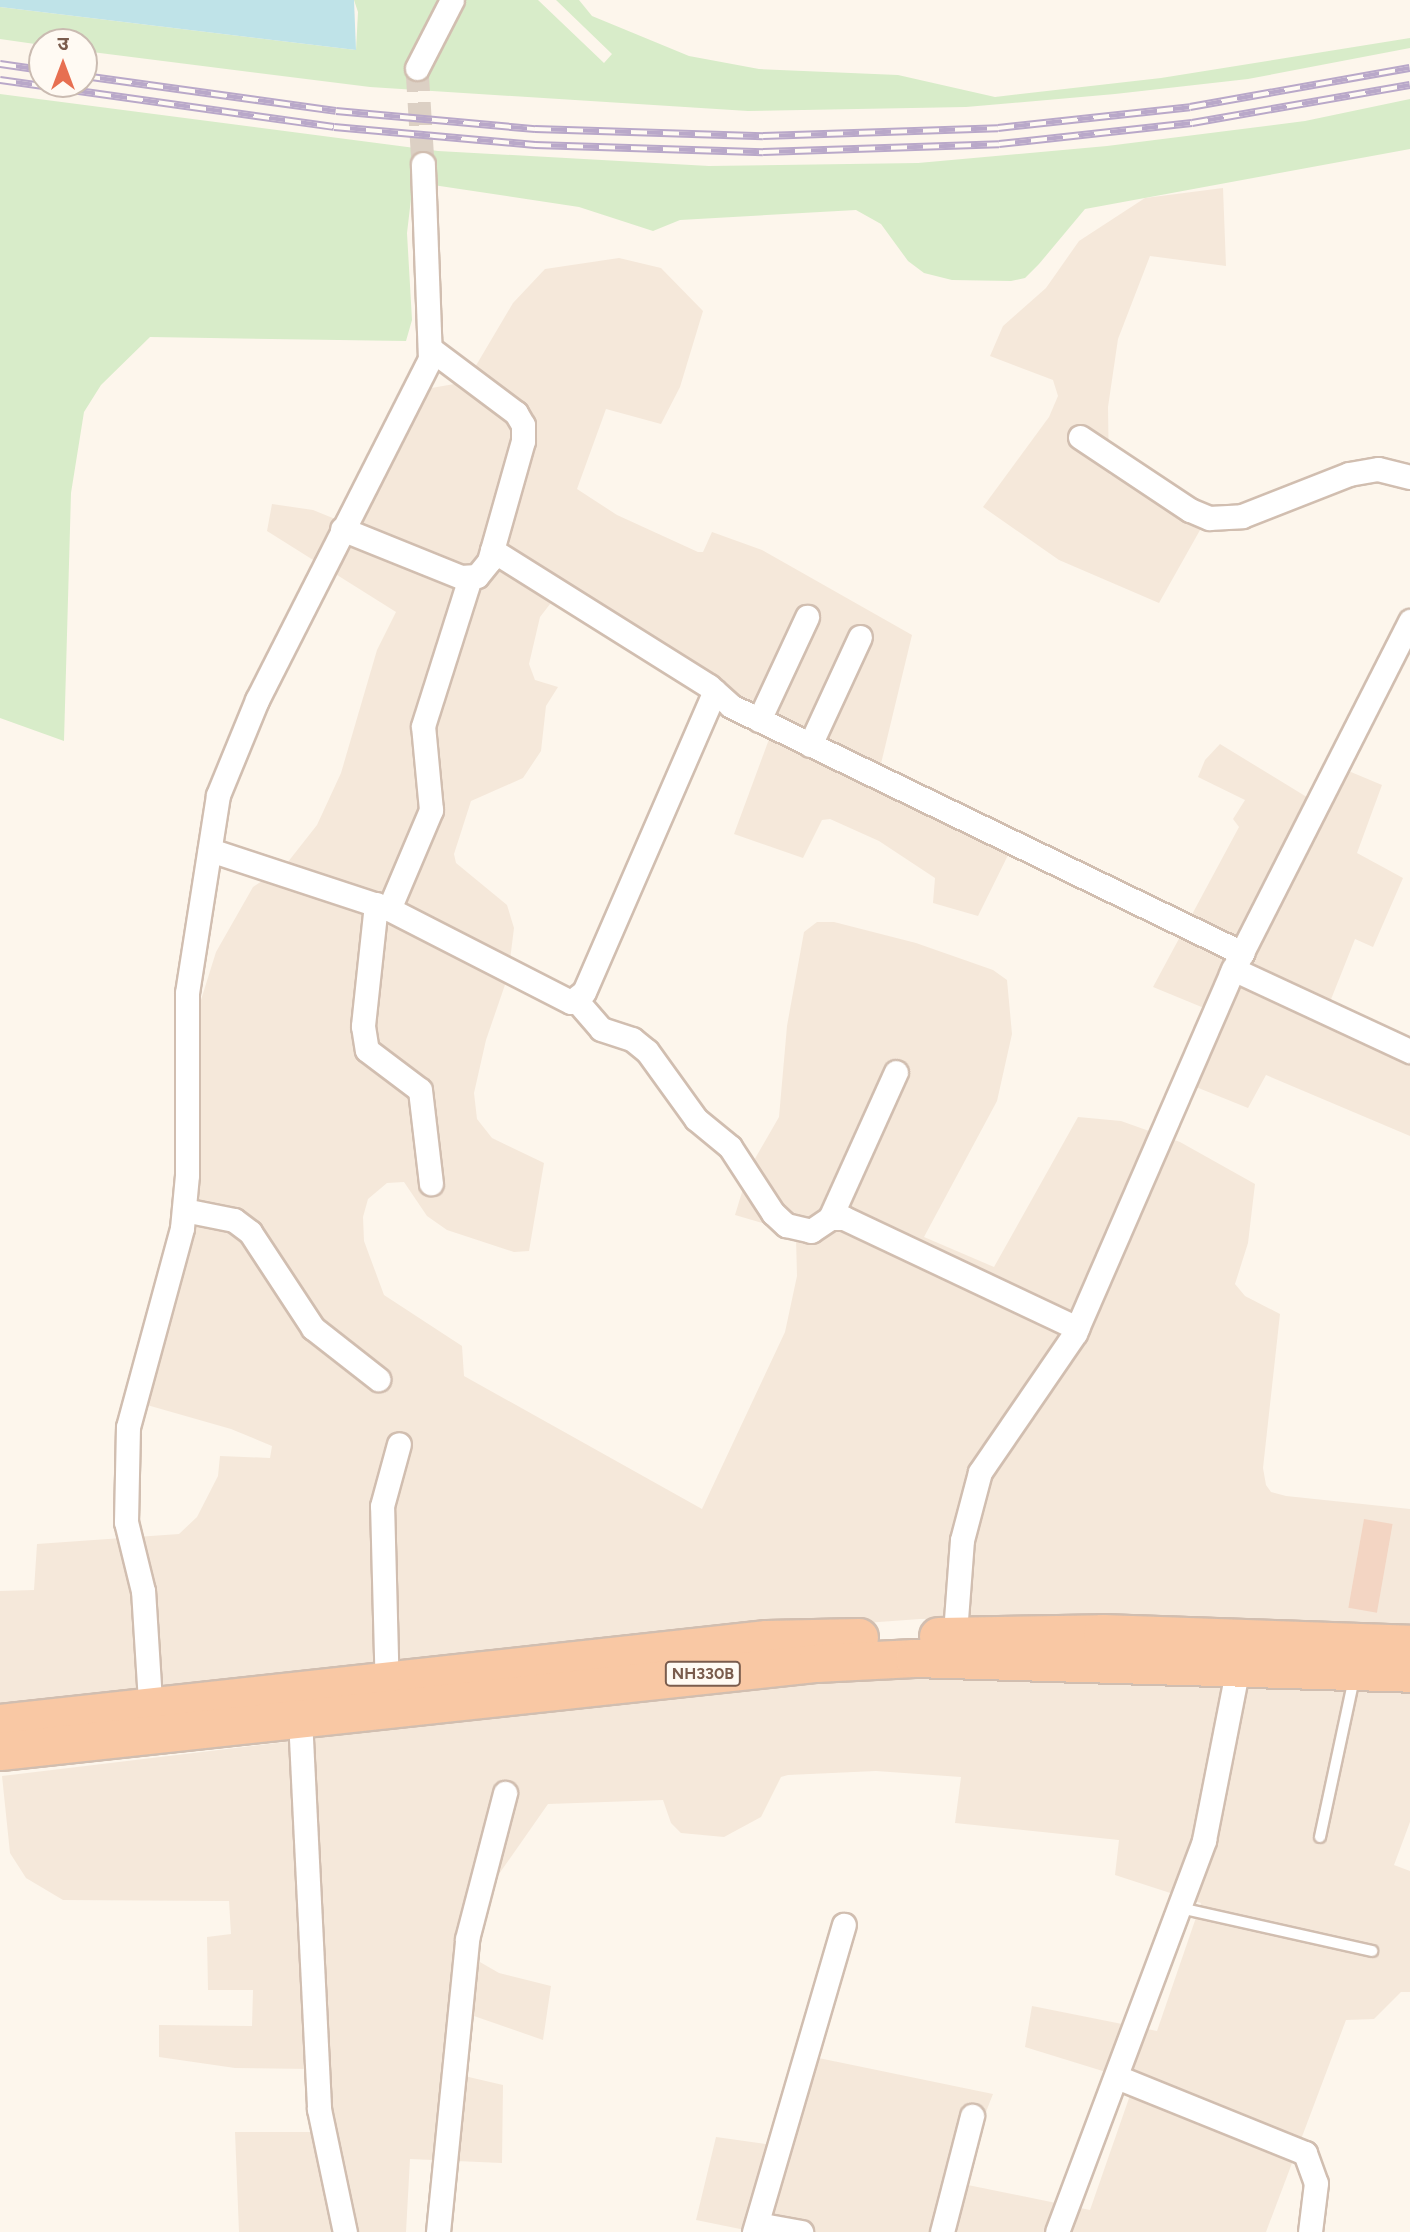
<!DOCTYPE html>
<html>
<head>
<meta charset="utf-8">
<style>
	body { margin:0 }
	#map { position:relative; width:1410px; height:2232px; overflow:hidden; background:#fdf6ec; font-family:Figtree,"Noto Sans Devanagari",sans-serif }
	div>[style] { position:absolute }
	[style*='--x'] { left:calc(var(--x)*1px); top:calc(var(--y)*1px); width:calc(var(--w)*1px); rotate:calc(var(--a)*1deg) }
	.residential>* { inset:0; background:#f5e8da }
	.green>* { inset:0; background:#d8ecc9 }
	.water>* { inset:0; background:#bfe3e8 }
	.building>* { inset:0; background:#f3d5c3; transform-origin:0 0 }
	.minor-tunnel>* { height:23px; margin-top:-11.5px; transform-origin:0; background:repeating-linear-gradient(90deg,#dcd0c4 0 23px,transparent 0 34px) }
	.roads { filter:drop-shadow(2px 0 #d1beb0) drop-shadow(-2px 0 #d1beb0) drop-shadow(0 2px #d1beb0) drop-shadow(0 -2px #d1beb0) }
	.service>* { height:10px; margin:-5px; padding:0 5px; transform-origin:5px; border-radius:5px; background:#fff }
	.minor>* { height:23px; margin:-11.5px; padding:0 11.5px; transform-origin:11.5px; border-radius:11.5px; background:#fff }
	.trunk>* { height:37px; margin:-18.5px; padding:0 18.5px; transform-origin:18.5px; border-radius:18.5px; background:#f9c8a4 }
	.rail>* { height:8px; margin-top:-4px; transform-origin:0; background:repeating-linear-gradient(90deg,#fffaf3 0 16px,#b9a8c9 0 32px); box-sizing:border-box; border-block:2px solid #b9a8c9 }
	span { translate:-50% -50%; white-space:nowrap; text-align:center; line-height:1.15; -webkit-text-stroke:5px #fffaf3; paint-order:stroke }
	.shield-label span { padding:2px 5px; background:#fffaf3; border:2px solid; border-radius:5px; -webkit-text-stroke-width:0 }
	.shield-label { font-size:16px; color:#7a5c4d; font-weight:700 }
	.north { position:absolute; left:28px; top:28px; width:70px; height:70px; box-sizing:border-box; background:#fffaf3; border:2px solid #cabbb1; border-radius:50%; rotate:0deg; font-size:19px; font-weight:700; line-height:28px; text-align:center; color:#7a5c4d }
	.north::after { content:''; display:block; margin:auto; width:24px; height:32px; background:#e76f51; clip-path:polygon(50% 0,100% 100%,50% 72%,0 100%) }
</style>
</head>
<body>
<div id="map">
	<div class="residential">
		<div style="clip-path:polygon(1223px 188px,1226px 266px,1150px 256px,1118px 339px,1108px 407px,1109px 474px,1204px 523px,1159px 603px,1059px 560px,983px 507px,1049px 417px,1058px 396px,1053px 380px,990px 356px,1003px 326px,1046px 288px,1079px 241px,1145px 198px)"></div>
		<div style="clip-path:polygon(619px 258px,661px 268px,703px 311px,680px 387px,661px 424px,606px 409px,577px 489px,617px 515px,698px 552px,703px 552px,712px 532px,762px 550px,912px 635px,879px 772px,1014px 843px,978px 916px,933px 903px,935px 878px,879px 841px,830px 819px,822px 820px,803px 858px,734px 834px,775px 723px,557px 595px,540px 617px,529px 664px,535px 680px,558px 687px,546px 706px,541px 751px,523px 778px,471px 801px,454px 854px,456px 863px,507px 905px,514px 928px,508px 976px,486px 1040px,474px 1093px,477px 1119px,492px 1138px,544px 1163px,529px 1251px,514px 1252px,447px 1230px,427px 1216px,404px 1182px,387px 1183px,368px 1199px,363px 1217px,364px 1241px,384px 1295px,462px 1346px,464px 1376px,702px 1509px,785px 1332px,797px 1276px,796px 1238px,779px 1228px,735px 1215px,749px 1169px,779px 1117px,787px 1026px,804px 932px,817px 922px,834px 922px,916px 943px,993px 970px,1007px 980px,1012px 1034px,997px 1101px,924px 1237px,994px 1267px,1078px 1117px,1121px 1121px,1180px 1142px,1255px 1184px,1248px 1243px,1235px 1284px,1245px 1296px,1280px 1314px,1263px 1468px,1266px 1485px,1271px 1492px,1286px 1496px,1410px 1509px,1410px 1629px,1124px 1617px,920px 1619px,657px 1638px,0 1713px,0 1591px,34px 1590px,37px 1544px,179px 1534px,197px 1517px,218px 1476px,220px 1456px,270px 1458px,272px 1446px,231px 1429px,147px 1405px,198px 1205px,201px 1000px,216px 952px,253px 887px,284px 867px,317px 825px,341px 773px,377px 650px,396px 612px,267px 531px,272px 504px,313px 510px,355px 527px,420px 390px,460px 383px,471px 374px,513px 303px,545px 269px)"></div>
		<div style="clip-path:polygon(1220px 744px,1310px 799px,1339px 767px,1382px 785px,1357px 853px,1403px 878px,1373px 947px,1355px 939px,1324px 1017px,1410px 1060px,1410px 1136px,1266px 1075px,1248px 1108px,1196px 1087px,1221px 1015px,1153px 987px,1239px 827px,1233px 819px,1245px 800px,1198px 777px,1205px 760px)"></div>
		<div style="clip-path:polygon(936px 1677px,1410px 1689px,1410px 1822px,1394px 1865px,1410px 1871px,1410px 1992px,1401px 1992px,1374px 2019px,1346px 2020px,1266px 2232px,755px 2232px,696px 2220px,716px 2137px,779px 2146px,804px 2055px,993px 2094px,958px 2183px,1090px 2210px,1135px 2081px,1025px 2047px,1032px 2006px,1157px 2031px,1201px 1903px,1115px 1875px,1119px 1840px,955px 1823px,961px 1777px,876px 1771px,788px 1775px,781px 1777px,761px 1817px,724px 1837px,681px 1833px,671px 1823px,663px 1800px,548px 1804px,485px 1894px,466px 1954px,499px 1973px,551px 1986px,543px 2040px,474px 2016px,460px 2075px,503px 2085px,502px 2163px,410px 2159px,406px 2232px,239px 2232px,235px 2132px,313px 2132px,311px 2069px,235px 2068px,159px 2057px,159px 2025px,252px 2026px,253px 1990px,208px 1990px,207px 1937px,231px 1934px,229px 1901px,63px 1900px,26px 1878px,10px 1853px,2px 1776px,750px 1686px)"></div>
	</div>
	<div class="green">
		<div style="clip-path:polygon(354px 0,538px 0,604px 63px,612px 54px,556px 0,579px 0,592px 16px,689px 56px,759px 69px,898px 75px,995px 97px,1161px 78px,1410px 38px,1410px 48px,1248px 79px,1115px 94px,966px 107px,748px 111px,370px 87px,84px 51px,84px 42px,42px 45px,0 39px,0 7px,356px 50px,358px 12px)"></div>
		<div style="clip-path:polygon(0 94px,438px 151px,709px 166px,918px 163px,1107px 146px,1305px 121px,1410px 99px,1410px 149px,1085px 209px,1039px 264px,1025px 278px,1011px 281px,952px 280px,924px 273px,908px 261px,881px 224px,856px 210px,680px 220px,653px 231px,579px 207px,413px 182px,407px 233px,412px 320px,406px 341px,150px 337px,101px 385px,84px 412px,71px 493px,64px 741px,0 718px)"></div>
	</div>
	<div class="water">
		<div style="clip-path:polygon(0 0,354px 0,356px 50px,0 7px)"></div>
	</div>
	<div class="building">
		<div style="left:1364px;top:1519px;width:29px;height:90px;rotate:10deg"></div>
	</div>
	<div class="minor-tunnel">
		<div style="--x:417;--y:68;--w:96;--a:86.4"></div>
	</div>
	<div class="roads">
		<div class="service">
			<div style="--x:1320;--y:1837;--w:163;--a:-77.9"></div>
			<div style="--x:1180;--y:1908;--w:197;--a:12.6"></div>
		</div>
		<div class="minor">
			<div style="--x:417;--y:68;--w:76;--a:-62.8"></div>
			<div style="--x:1080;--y:437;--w:132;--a:33.6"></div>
			<div style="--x:1190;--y:510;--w:21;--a:23"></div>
			<div style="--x:1209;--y:518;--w:33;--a:-3"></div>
			<div style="--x:1242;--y:516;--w:115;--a:-21.4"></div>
			<div style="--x:1349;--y:474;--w:29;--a:-10"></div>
			<div style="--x:1378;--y:469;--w:33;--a:14"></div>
			<div style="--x:342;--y:529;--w:128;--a:22"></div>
			<div style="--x:461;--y:577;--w:16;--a:-4"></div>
			<div style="--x:477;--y:576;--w:19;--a:-51"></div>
			<div style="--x:489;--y:561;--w:125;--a:-74.2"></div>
			<div style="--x:523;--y:441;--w:16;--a:-90"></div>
			<div style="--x:523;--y:425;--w:14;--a:-120"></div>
			<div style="--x:516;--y:413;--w:105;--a:-143.1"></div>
			<div style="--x:492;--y:550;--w:256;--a:32.1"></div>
			<div style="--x:709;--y:686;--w:30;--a:42"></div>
			<div style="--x:731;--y:706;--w:568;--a:25.8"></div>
			<div style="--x:759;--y:720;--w:114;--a:-65"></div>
			<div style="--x:810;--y:745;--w:119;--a:-65.2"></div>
			<div style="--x:210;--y:850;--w:188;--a:18.2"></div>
			<div style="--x:389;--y:909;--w:204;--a:27.1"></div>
			<div style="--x:571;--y:1002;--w:16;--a:-38"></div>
			<div style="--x:584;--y:992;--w:328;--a:-66.5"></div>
			<div style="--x:376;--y:904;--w:123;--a:96.1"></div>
			<div style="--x:363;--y:1026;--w:24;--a:81"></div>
			<div style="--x:367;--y:1050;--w:66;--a:37"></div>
			<div style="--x:420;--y:1090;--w:94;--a:83.3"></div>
			<div style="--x:389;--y:909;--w:108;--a:-67"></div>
			<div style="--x:431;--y:810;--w:84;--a:-95.4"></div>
			<div style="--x:423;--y:726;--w:155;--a:-72.4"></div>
			<div style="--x:1233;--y:969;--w:195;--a:24.9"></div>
			<div style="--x:576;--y:1000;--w:38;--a:49"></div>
			<div style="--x:601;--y:1029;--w:33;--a:18"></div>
			<div style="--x:632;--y:1039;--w:19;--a:39"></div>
			<div style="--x:647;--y:1051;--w:84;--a:54.2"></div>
			<div style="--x:696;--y:1119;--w:44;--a:39.5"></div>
			<div style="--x:730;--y:1147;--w:79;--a:56.9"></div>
			<div style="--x:773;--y:1213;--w:18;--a:43"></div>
			<div style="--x:786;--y:1225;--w:26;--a:13"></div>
			<div style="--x:811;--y:1231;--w:23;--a:-34"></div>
			<div style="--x:830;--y:1218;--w:14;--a:0"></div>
			<div style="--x:844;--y:1218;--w:258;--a:25.3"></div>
			<div style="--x:184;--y:1210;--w:51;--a:11.3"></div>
			<div style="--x:234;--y:1220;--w:20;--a:37"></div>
			<div style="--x:250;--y:1232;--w:115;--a:56.7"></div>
			<div style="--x:313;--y:1328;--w:83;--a:38.1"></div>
			<div style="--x:830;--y:1218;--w:160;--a:-65.7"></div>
			<div style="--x:954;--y:1646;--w:106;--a:-85.7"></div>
			<div style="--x:962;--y:1540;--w:70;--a:-75.2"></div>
			<div style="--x:980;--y:1472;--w:168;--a:-55.6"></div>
			<div style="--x:1075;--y:1333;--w:391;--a:-66.5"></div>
			<div style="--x:1231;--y:974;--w:396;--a:-63.1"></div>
			<div style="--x:387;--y:1694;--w:188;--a:-91.5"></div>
			<div style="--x:382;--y:1506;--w:64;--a:-74.7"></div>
			<div style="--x:151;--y:1717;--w:126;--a:-93.6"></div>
			<div style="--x:143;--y:1591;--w:71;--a:-103.8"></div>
			<div style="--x:126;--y:1522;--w:95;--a:-88.8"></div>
			<div style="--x:128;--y:1427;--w:206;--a:-74.8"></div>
			<div style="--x:182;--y:1228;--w:53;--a:-84.6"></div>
			<div style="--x:187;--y:1175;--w:182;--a:-90"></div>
			<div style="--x:187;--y:993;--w:200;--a:-81.1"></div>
			<div style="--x:218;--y:795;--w:103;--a:-67.7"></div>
			<div style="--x:257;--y:700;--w:382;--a:-63.1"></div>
			<div style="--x:430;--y:359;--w:195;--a:-92.1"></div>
			<div style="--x:300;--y:1718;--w:391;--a:87.2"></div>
			<div style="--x:319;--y:2109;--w:126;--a:78.1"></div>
			<div style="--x:1117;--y:2077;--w:203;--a:22"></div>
			<div style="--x:1305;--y:2153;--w:32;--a:70"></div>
			<div style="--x:1316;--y:2183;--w:49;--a:97"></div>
			<div style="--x:757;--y:2224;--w:45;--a:10.3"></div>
			<div style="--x:438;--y:2232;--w:294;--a:-84.3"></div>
			<div style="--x:467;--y:1939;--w:151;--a:-75.4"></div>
			<div style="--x:754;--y:2232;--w:320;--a:-73.7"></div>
			<div style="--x:942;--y:2232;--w:120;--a:-75.5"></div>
			<div style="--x:1057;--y:2232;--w:419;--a:-69.4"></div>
			<div style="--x:1204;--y:1840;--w:187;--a:-78.9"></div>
		</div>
		<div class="trunk">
			<div style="--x:938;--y:1636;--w:164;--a:-1"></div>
			<div style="--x:1102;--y:1633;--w:308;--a:2"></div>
			<div style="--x:0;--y:1723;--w:771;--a:-6.26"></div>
			<div style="--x:766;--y:1639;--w:93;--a:-1.2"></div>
			<div style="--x:0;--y:1751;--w:821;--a:-6.16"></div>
			<div style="--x:816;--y:1663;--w:98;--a:-2.9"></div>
			<div style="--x:914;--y:1658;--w:496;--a:1.7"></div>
		</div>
	</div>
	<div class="rail">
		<div style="--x:0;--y:64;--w:42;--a:8.1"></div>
		<div style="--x:84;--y:76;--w:254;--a:7.9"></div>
		<div style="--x:336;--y:111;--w:200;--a:5.2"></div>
		<div style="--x:535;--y:129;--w:228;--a:1.8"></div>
		<div style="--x:763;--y:136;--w:235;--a:-1.9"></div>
		<div style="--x:998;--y:128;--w:193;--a:-6.2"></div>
		<div style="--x:1190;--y:107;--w:223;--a:-10.1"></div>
		<div style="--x:0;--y:80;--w:337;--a:8"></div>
		<div style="--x:334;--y:127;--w:202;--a:5.1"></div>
		<div style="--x:535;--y:145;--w:228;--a:1.8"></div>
		<div style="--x:763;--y:152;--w:236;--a:-1.9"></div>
		<div style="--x:999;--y:144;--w:194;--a:-6.2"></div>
		<div style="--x:1192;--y:123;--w:221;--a:-9.9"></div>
	</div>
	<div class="shield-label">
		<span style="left:703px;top:1674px">NH330B</span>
	</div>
	<div class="north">उ</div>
</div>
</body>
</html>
